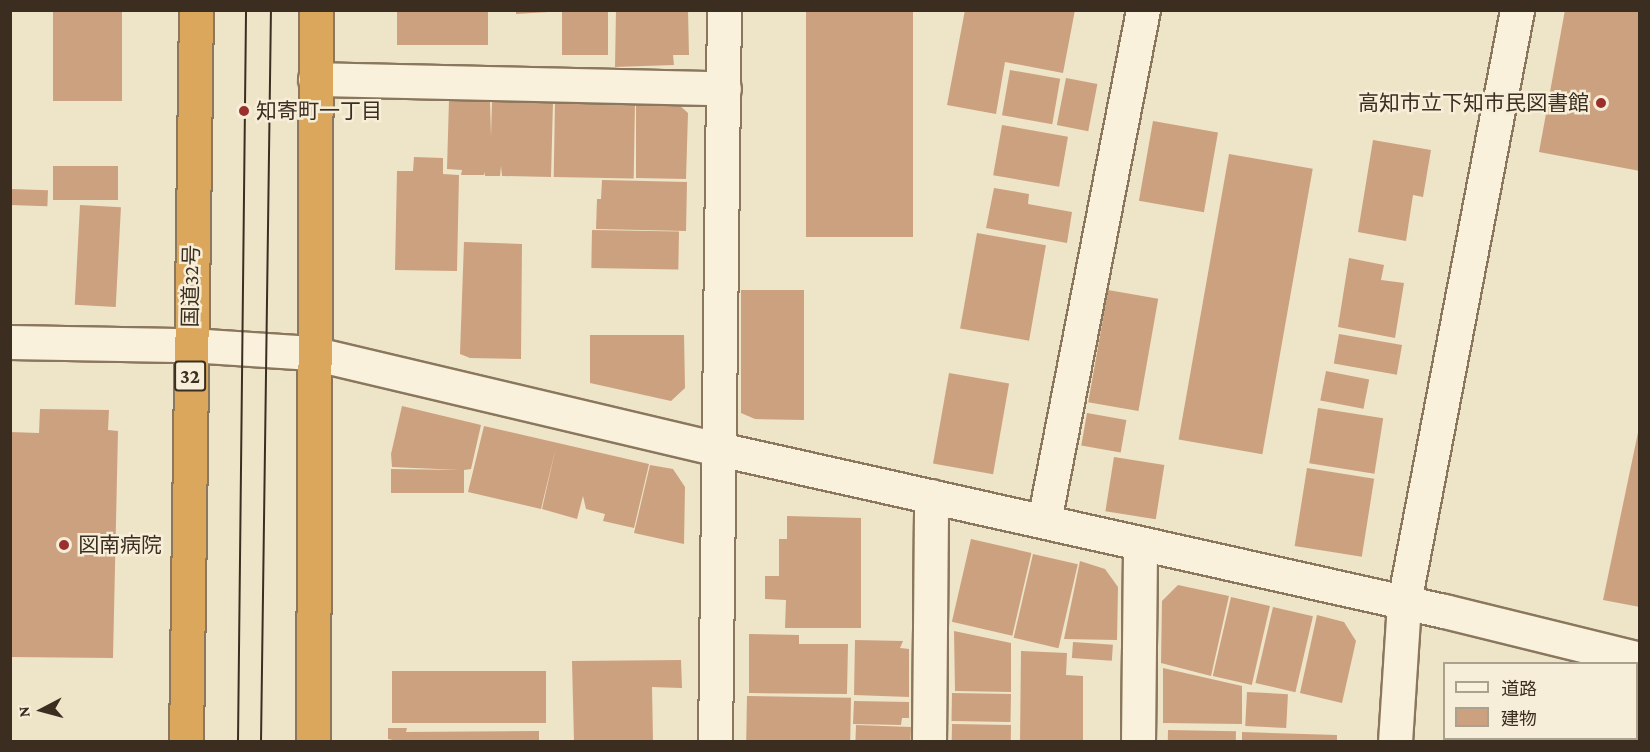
<!DOCTYPE html>
<html>
<head>
<meta charset="utf-8">
<style>
	body { margin:0 }
	#map { position:relative; width:1650px; height:752px; overflow:hidden; background:#eee4c8; font-family:"Crimson Pro","Noto Sans JP",serif }
	div>[style] { position:absolute }
	[style*='--x'] { left:calc(var(--x)*1px); top:calc(var(--y)*1px); width:calc(var(--w)*1px); rotate:calc(var(--a)*1deg) }
	.building>* { inset:0; background:#cca17f; transform-origin:0 0 }
	.roads { filter:drop-shadow(2px 0 #8a775d) drop-shadow(-2px 0 #8a775d) drop-shadow(0 2px #8a775d) drop-shadow(0 -2px #8a775d) }
	.minor>* { height:33px; margin:-16.5px; padding:0 16.5px; transform-origin:16.5px; border-radius:16.5px; background:#f9f1dc }
	.highway>* { height:33px; margin:-16.5px; padding:0 16.5px; transform-origin:16.5px; border-radius:16.5px; background:#dba75c }
	.tram>* { height:1.5px; margin:-0.75px; padding:0 0.75px; transform-origin:0.75px; border-radius:0.75px; background:#3b2e21 }
	.dots>* { width:16px; height:16px; translate:-50% -50%; box-sizing:border-box; border:3px solid #f6eed8; border-radius:50% }
	span { translate:-50% -50%; white-space:nowrap; text-align:center; line-height:1.15; -webkit-text-stroke:5px #f6eed8; paint-order:stroke }
	.shield-label span { padding:2px 4px; background:#f6eed8; border:2px solid; border-radius:4px; -webkit-text-stroke-width:0 }
	.shield-label { font-size:20px; color:#3b2e21; font-weight:700 }
	.poi-label { font-size:21px; color:#3b2e21 }
	.right { translate:-100% -50%; text-align:right }
	.left { translate:0 -50%; text-align:left }
	.street-label { font-size:21px; color:#3b2e21 }
	.frame { position:absolute; inset:0; border:12px solid #3b2e21; pointer-events:none }
	.legend { position:absolute; left:1443px; top:662px; width:195px; height:78px; box-sizing:border-box; background:#f6eed8; border:2px solid #aba18f; margin:0; padding:8px 10px; list-style:none; font-size:18px; color:#3b2e21 }
	.legend li { display:flex; align-items:center; gap:12px; height:30px }
	.legend b { width:30px; border:2px solid #aba18f }
	.north { position:absolute; left:12px; top:680px; width:60px; height:60px; -webkit-text-stroke:4px #f6eed8; paint-order:stroke; rotate:264deg; font-size:16px; font-weight:700; line-height:24px; text-align:center; color:#3b2e21 }
	.north::after { content:''; display:block; margin:auto; width:21px; height:27px; background:#3b2e21; clip-path:polygon(50% 0,100% 100%,50% 72%,0 100%) }
</style>
</head>
<body>
<div id="map">
	<div class="building">
		<div style="left:53px;top:10px;width:69px;height:91px"></div>
		<div style="left:397px;top:10px;width:91px;height:35px"></div>
		<div style="clip-path:polygon(516px 10px,549px 10px,549px 12px,516px 14px)"></div>
		<div style="left:562px;top:10px;width:46px;height:45px"></div>
		<div style="clip-path:polygon(616px 10px,688px 10px,689px 55px,673px 55px,674px 65px,615px 67px)"></div>
		<div style="left:806px;top:10px;width:107px;height:227px"></div>
		<div style="clip-path:polygon(965px 10px,1075px 10px,1063px 73px,1005px 62px,996px 114px,947px 105px)"></div>
		<div style="clip-path:polygon(1565px 10px,1640px 10px,1640px 171px,1539px 152px)"></div>
		<div style="left:1010px;top:70px;width:51px;height:46px;rotate:10deg"></div>
		<div style="left:1066px;top:78px;width:32px;height:48px;rotate:11deg"></div>
		<div style="clip-path:polygon(449px 100px,490px 101px,491px 137px,492px 101px,553px 102px,551px 177px,502px 176px,501px 166px,500px 176px,485px 176px,485px 172px,484px 175px,461px 175px,462px 170px,447px 169px)"></div>
		<div style="left:555px;top:102px;width:80px;height:75px;rotate:1deg"></div>
		<div style="clip-path:polygon(636px 104px,678px 104px,688px 113px,686px 179px,636px 178px)"></div>
		<div style="left:1153px;top:121px;width:66px;height:81px;rotate:10deg"></div>
		<div style="left:1002px;top:125px;width:67px;height:51px;rotate:10deg"></div>
		<div style="clip-path:polygon(1373px 140px,1431px 150px,1423px 197px,1413px 195px,1406px 241px,1358px 232px)"></div>
		<div style="left:1229px;top:154px;width:85px;height:290px;rotate:10deg"></div>
		<div style="clip-path:polygon(414px 157px,443px 158px,443px 174px,459px 175px,457px 271px,395px 270px,397px 171px,413px 171px)"></div>
		<div style="left:118px;top:166px;width:34px;height:65px;rotate:90deg"></div>
		<div style="clip-path:polygon(602px 180px,687px 182px,686px 231px,596px 229px,597px 199px,601px 199px)"></div>
		<div style="clip-path:polygon(994px 188px,1029px 194px,1028px 204px,1072px 212px,1067px 243px,986px 228px)"></div>
		<div style="left:10px;top:189px;width:38px;height:16px;rotate:2deg"></div>
		<div style="left:80px;top:205px;width:41px;height:100px;rotate:3deg"></div>
		<div style="left:592px;top:230px;width:87px;height:38px;rotate:1deg"></div>
		<div style="left:977px;top:233px;width:70px;height:97px;rotate:10deg"></div>
		<div style="clip-path:polygon(464px 242px,522px 244px,521px 359px,470px 358px,460px 354px)"></div>
		<div style="clip-path:polygon(1349px 258px,1384px 265px,1381px 280px,1404px 283px,1395px 338px,1338px 327px)"></div>
		<div style="clip-path:polygon(741px 290px,804px 290px,804px 420px,755px 419px,741px 413px)"></div>
		<div style="left:1108px;top:290px;width:51px;height:114px;rotate:10deg"></div>
		<div style="left:1339px;top:334px;width:64px;height:30px;rotate:10deg"></div>
		<div style="clip-path:polygon(590px 335px,684px 335px,685px 388px,671px 401px,590px 383px)"></div>
		<div style="left:1326px;top:371px;width:44px;height:30px;rotate:11deg"></div>
		<div style="left:949px;top:373px;width:61px;height:92px;rotate:10deg"></div>
		<div style="clip-path:polygon(402px 406px,481px 425px,471px 469px,464px 470px,464px 493px,391px 493px,391px 469px,460px 470px,392px 467px,391px 454px)"></div>
		<div style="left:1318px;top:408px;width:66px;height:56px;rotate:9deg"></div>
		<div style="clip-path:polygon(40px 409px,109px 410px,108px 430px,118px 431px,113px 658px,10px 657px,10px 432px,39px 433px)"></div>
		<div style="left:1087px;top:413px;width:40px;height:33px;rotate:10deg"></div>
		<div style="clip-path:polygon(1640px 423px,1640px 607px,1603px 600px)"></div>
		<div style="clip-path:polygon(484px 426px,649px 464px,634px 528px,603px 521px,605px 514px,586px 509px,583px 496px,577px 519px,542px 509px,556px 447px,541px 509px,468px 492px)"></div>
		<div style="left:1114px;top:457px;width:51px;height:55px;rotate:9deg"></div>
		<div style="clip-path:polygon(650px 465px,673px 469px,685px 487px,684px 544px,634px 533px)"></div>
		<div style="left:1307px;top:468px;width:68px;height:79px;rotate:9deg"></div>
		<div style="clip-path:polygon(787px 516px,861px 518px,861px 628px,785px 628px,786px 600px,765px 599px,765px 576px,779px 576px,779px 539px,787px 539px)"></div>
		<div style="left:971px;top:539px;width:62px;height:85px;rotate:13deg"></div>
		<div style="left:1033px;top:554px;width:46px;height:86px;rotate:13deg"></div>
		<div style="clip-path:polygon(1080px 561px,1105px 569px,1118px 587px,1117px 640px,1064px 639px)"></div>
		<div style="clip-path:polygon(1178px 585px,1229px 596px,1211px 676px,1161px 663px,1162px 601px)"></div>
		<div style="left:1231px;top:597px;width:40px;height:81px;rotate:13deg"></div>
		<div style="left:1273px;top:607px;width:41px;height:78px;rotate:13deg"></div>
		<div style="clip-path:polygon(1317px 615px,1344px 622px,1356px 641px,1342px 703px,1300px 693px)"></div>
		<div style="clip-path:polygon(954px 631px,1011px 643px,1011px 692px,955px 691px)"></div>
		<div style="clip-path:polygon(749px 634px,799px 635px,799px 644px,848px 644px,847px 694px,749px 693px)"></div>
		<div style="clip-path:polygon(855px 640px,903px 641px,900px 648px,909px 649px,909px 697px,854px 695px)"></div>
		<div style="left:1073px;top:642px;width:40px;height:16px;rotate:4deg"></div>
		<div style="clip-path:polygon(1021px 651px,1067px 653px,1066px 675px,1083px 676px,1083px 742px,1020px 742px)"></div>
		<div style="clip-path:polygon(681px 660px,682px 688px,652px 687px,653px 742px,574px 742px,572px 661px)"></div>
		<div style="clip-path:polygon(1163px 668px,1242px 686px,1242px 724px,1163px 723px)"></div>
		<div style="left:392px;top:671px;width:154px;height:52px"></div>
		<div style="left:1247px;top:692px;width:41px;height:34px;rotate:3deg"></div>
		<div style="left:952px;top:693px;width:59px;height:28px;rotate:1deg"></div>
		<div style="left:747px;top:696px;width:104px;height:46px;rotate:1deg"></div>
		<div style="clip-path:polygon(854px 701px,909px 702px,909px 718px,902px 718px,901px 725px,853px 724px)"></div>
		<div style="left:952px;top:724px;width:59px;height:18px;rotate:1deg"></div>
		<div style="left:856px;top:725px;width:55px;height:17px;rotate:2deg"></div>
		<div style="clip-path:polygon(388px 728px,407px 728px,406px 732px,539px 731px,539px 742px,403px 742px,388px 739px)"></div>
		<div style="left:1168px;top:730px;width:68px;height:12px;rotate:1deg"></div>
		<div style="clip-path:polygon(1242px 732px,1337px 735px,1337px 742px,1242px 742px)"></div>
		<div style="clip-path:polygon(1444px 738px,1540px 738px,1541px 739px,1444px 742px)"></div>
	</div>
	<div class="roads">
		<div class="minor">
			<div style="--x:315;--y:79;--w:409;--a:1.3"></div>
			<div style="--x:10;--y:342;--w:180;--a:1"></div>
			<div style="--x:190;--y:345;--w:122;--a:3.8"></div>
			<div style="--x:312;--y:353;--w:418;--a:13.3"></div>
			<div style="--x:719;--y:449;--w:743;--a:12.6"></div>
			<div style="--x:1444;--y:611;--w:202;--a:13.8"></div>
			<div style="--x:1044;--y:521;--w:521;--a:-79.04"></div>
			<div style="--x:715;--y:742;--w:732;--a:-89.3"></div>
			<div style="--x:929;--y:742;--w:246;--a:-89.5"></div>
			<div style="--x:1138;--y:742;--w:198;--a:-89.4"></div>
			<div style="--x:1395;--y:742;--w:140;--a:-86.3"></div>
			<div style="--x:1404;--y:602;--w:603;--a:-79.19"></div>
			<div style="--x:1637;--y:742;--w:28;--a:-84"></div>
		</div>
		<div class="highway">
			<div style="--x:186;--y:742;--w:732;--a:-89.22"></div>
			<div style="--x:313;--y:742;--w:732;--a:-89.77"></div>
		</div>
	</div>
	<div class="tram">
		<div style="--x:238;--y:742;--w:732;--a:-89.37"></div>
		<div style="--x:261;--y:742;--w:732;--a:-89.22"></div>
	</div>
	<div class="dots">
		<div style="left:1601px;top:103px;background:#99302e"></div>
		<div style="left:244px;top:111px;background:#99302e"></div>
		<div style="left:64px;top:545px;background:#99302e"></div>
	</div>
	<div class="shield-label">
		<span style="left:190px;top:376px">32</span>
	</div>
	<div class="poi-label">
		<span class="right" style="left:1589px;top:103px">高知市立下知市民図書館</span>
		<span class="left" style="left:256px;top:111px">知寄町一丁目</span>
		<span class="left" style="left:78px;top:545px">図南病院</span>
	</div>
	<div class="street-label">
		<span style="left:191px;top:286px;rotate:-89deg">国道32号</span>
	</div>
	<div class="frame"></div>
	<ul class="legend">
	<li><b style="height:8px;background:#f9f1dc"></b>道路</li>
	<li><b style="height:16px;background:#cca17f"></b>建物</li>
	</ul>
	<div class="north">N</div>
</div>
</body>
</html>
